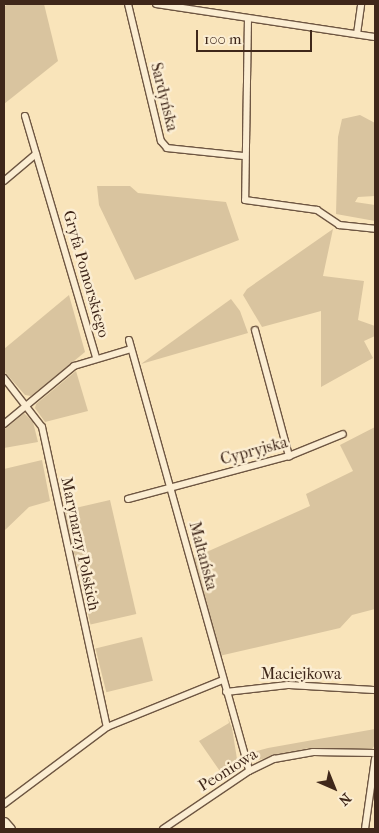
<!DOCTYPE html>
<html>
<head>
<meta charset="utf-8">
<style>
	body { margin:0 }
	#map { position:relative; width:379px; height:833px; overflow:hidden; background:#f9e4ba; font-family:"IM FELL French Canon",serif }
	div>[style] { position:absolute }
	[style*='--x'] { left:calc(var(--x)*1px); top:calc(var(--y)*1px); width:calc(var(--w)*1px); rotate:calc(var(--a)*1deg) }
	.green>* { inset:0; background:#d9c49f; transform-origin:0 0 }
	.roads { filter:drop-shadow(1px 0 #6e5642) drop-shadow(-1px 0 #6e5642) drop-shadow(0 1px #6e5642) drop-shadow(0 -1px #6e5642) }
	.street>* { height:6px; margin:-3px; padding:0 3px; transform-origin:3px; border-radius:3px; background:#fbedd2 }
	.secondary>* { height:9px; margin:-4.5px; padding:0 4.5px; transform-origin:4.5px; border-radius:4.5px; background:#fbedd2 }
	span { translate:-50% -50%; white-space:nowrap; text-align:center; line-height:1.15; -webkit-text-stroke:5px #fbedd2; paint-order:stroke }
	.street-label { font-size:16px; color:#3f271a }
	.frame { position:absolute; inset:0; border:5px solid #3f271a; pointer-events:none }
	.north { position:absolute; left:309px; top:763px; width:50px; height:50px; -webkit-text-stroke:4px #fbedd2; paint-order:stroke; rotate:136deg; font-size:14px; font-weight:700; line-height:20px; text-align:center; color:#3f271a }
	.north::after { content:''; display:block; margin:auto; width:18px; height:22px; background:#3f271a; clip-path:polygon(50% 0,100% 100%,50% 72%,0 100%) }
	.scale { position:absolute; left:196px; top:30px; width:116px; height:22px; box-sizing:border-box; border:2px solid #3f271a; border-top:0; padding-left:6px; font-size:15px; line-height:18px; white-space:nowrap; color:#3f271a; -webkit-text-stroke:4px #fbedd2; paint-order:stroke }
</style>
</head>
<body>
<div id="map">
	<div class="green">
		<div style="clip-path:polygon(8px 4px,44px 4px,58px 61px,4px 104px,4px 7px)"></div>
		<div style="clip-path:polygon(360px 115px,375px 123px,375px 196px,358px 197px,355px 202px,375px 205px,375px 221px,336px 214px,338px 137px,342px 119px)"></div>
		<div style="clip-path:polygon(97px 186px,130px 186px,138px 193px,226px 202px,239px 240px,135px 280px,99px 205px)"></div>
		<div style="clip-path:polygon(333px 229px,323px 276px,364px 281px,358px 320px,375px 326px,375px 336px,364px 341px,373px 358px,321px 387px,321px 311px,262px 327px,243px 295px,247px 289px)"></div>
		<div style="clip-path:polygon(69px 295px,85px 352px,31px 396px,25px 395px,4px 371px,4px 349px)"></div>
		<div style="clip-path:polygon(231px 299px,240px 311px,248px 333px,141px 364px)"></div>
		<div style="clip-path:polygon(76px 371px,88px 411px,45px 422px,35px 408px,36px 404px)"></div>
		<div style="clip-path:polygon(24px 413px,33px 422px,38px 442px,4px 448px,4px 430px)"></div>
		<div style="clip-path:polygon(375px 427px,375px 609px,352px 615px,340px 628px,219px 656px,193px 558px,310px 506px,306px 494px,353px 471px,340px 445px)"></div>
		<div style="clip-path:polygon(42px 460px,50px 501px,29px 507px,4px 531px,4px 469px)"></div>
		<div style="left:110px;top:500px;width:117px;height:47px;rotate:77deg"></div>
		<div style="left:142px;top:637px;width:45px;height:48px;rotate:76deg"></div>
		<div style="clip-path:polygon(228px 718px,232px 728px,237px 759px,235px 769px,224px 777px,199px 741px,229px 723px)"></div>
		<div style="clip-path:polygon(375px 729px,375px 745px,372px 749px,309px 748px,254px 761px,252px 759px,253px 752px,268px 748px)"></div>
	</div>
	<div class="roads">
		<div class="street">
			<div style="--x:128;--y:4;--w:141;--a:76.5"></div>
			<div style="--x:161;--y:141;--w:9;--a:49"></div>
			<div style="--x:167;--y:148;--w:76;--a:6"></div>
			<div style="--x:156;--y:4;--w:221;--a:8.6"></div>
			<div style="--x:248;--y:18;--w:182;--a:90.9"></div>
			<div style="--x:245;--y:200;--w:73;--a:7.9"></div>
			<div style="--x:317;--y:210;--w:27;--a:34"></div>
			<div style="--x:339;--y:225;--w:36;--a:6"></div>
			<div style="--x:357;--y:34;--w:30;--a:-82"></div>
			<div style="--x:25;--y:116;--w:252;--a:73.6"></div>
			<div style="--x:4;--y:181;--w:42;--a:-40.2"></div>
			<div style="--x:255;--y:330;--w:131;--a:74.9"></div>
			<div style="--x:129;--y:340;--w:447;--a:74.4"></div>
			<div style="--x:4;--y:378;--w:62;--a:52.2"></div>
			<div style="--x:42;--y:427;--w:307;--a:77.8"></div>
			<div style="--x:4;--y:424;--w:91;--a:-39.6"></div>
			<div style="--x:74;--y:366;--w:59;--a:-16.6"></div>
			<div style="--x:128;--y:499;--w:167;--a:-15"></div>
			<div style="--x:289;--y:456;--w:58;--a:-22.2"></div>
			<div style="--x:226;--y:692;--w:62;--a:-6.4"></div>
			<div style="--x:288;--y:685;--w:87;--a:3.3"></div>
			<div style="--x:4;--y:804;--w:129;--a:-36.8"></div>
			<div style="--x:107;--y:727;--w:125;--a:-22.1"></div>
			<div style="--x:163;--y:829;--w:104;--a:-34"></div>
			<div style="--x:249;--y:771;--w:28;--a:-26"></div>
			<div style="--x:274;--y:759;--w:40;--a:-10"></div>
			<div style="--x:313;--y:752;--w:62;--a:0.9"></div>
			<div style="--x:365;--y:829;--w:71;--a:-81.9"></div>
		</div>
		<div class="secondary">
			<div style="--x:4;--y:822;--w:9;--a:49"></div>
		</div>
	</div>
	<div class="street-label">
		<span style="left:164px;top:97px;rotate:76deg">Sardyńska</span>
		<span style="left:86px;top:274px;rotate:74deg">Gryfa Pomorskiego</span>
		<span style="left:254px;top:451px;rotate:-15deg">Cypryjska</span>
		<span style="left:80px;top:544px;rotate:78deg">Marynarzy Polskich</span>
		<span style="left:203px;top:556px;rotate:75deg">Maltańska</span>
		<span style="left:301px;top:674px">Maciejkowa</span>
		<span style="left:228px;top:770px;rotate:-32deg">Peoniowa</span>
	</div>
	<div class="frame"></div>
	<div class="north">N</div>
	<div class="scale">100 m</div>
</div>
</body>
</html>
